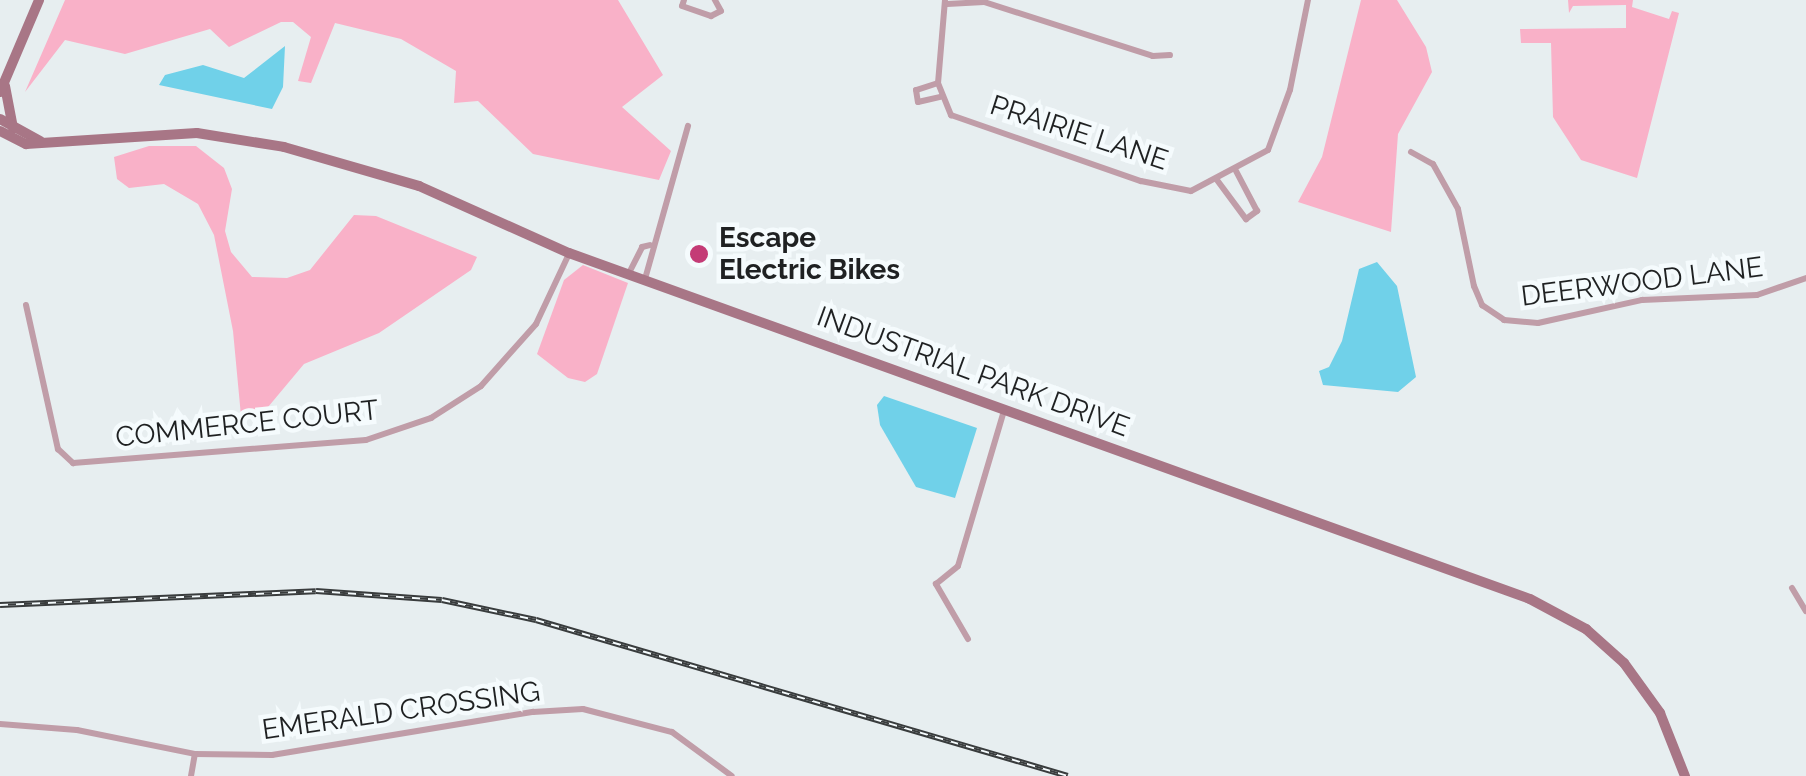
<!DOCTYPE html>
<html>
<head>
<meta charset="utf-8">
<style>
	body { margin:0 }
	#map { position:relative; width:1806px; height:776px; overflow:hidden; background:#e7eef0; font-family:Raleway,sans-serif }
	div>[style] { position:absolute }
	[style*='--x'] { left:calc(var(--x)*1px); top:calc(var(--y)*1px); width:calc(var(--w)*1px); rotate:calc(var(--a)*1deg) }
	.green>* { inset:0; background:#f9b1c8 }
	.water>* { inset:0; background:#70d1e9 }
	.street>* { height:6px; margin:-3px; padding:0 3px; transform-origin:3px; border-radius:3px; background:#c09da8 }
	.secondary>* { height:10px; margin:-5px; padding:0 5px; transform-origin:5px; border-radius:5px; background:#a87686 }
	.rail>* { height:6px; margin-top:-3px; transform-origin:0; background:repeating-linear-gradient(90deg,#f5fbfd 0 8px,#393c3d 0 16px); box-sizing:border-box; border-block:2px solid #393c3d }
	.dots>* { width:28px; height:28px; translate:-50% -50%; box-sizing:border-box; border:5px solid #f5fbfd; border-radius:50% }
	span { translate:-50% -50%; white-space:nowrap; text-align:center; line-height:1.15; -webkit-text-stroke:9px #f5fbfd; paint-order:stroke }
	.street-label { font-size:28px; color:#1f2122 }
	.poi-label { font-size:28px; color:#1f2122; font-weight:700 }
	.left { translate:0 -50%; text-align:left }
</style>
</head>
<body>
<div id="map">
	<div class="green">
		<div style="clip-path:polygon(65px 0,618px 0,663px 75px,622px 107px,671px 151px,659px 180px,533px 154px,478px 101px,454px 103px,456px 71px,401px 39px,335px 23px,311px 83px,298px 81px,311px 37px,293px 22px,281px 22px,229px 47px,210px 29px,125px 54px,65px 40px,25px 92px)"></div>
		<div style="clip-path:polygon(1361px 0,1397px 0,1426px 47px,1432px 72px,1398px 134px,1391px 232px,1298px 202px,1322px 157px)"></div>
		<div style="clip-path:polygon(1568px 0,1633px 0,1632px 7px,1669px 19px,1672px 11px,1679px 13px,1637px 178px,1581px 160px,1553px 117px,1551px 43px,1521px 43px,1520px 29px,1626px 28px,1626px 5px,1573px 6px,1569px 13px)"></div>
		<div style="clip-path:polygon(149px 146px,196px 146px,224px 168px,232px 189px,225px 231px,231px 252px,252px 277px,287px 278px,310px 270px,354px 215px,376px 216px,477px 257px,471px 270px,379px 333px,304px 364px,258px 419px,241px 416px,233px 331px,214px 235px,198px 204px,164px 184px,129px 188px,117px 179px,114px 157px)"></div>
		<div style="clip-path:polygon(583px 265px,628px 283px,597px 374px,585px 382px,568px 378px,537px 354px,564px 280px)"></div>
	</div>
	<div class="water">
		<div style="clip-path:polygon(285px 46px,283px 87px,272px 109px,159px 85px,165px 75px,203px 65px,244px 78px)"></div>
		<div style="clip-path:polygon(1377px 262px,1397px 286px,1416px 377px,1398px 392px,1323px 385px,1319px 371px,1329px 367px,1342px 341px,1359px 269px)"></div>
		<div style="clip-path:polygon(884px 396px,977px 428px,955px 498px,916px 487px,880px 425px,877px 405px)"></div>
	</div>
	<div class="street">
		<div style="--x:684;--y:0;--w:6;--a:108"></div>
		<div style="--x:682;--y:6;--w:31;--a:19"></div>
		<div style="--x:711;--y:16;--w:11;--a:-27"></div>
		<div style="--x:721;--y:11;--w:13;--a:-119"></div>
		<div style="--x:945;--y:0;--w:83;--a:94.8"></div>
		<div style="--x:938;--y:83;--w:35;--a:68"></div>
		<div style="--x:951;--y:115;--w:201;--a:19.2"></div>
		<div style="--x:1141;--y:181;--w:51;--a:11.3"></div>
		<div style="--x:1191;--y:191;--w:87;--a:-28"></div>
		<div style="--x:1268;--y:150;--w:64;--a:-69.9"></div>
		<div style="--x:1290;--y:90;--w:92;--a:-78.7"></div>
		<div style="--x:947;--y:4;--w:37;--a:-3"></div>
		<div style="--x:984;--y:2;--w:177;--a:17.7"></div>
		<div style="--x:1153;--y:56;--w:17;--a:-3"></div>
		<div style="--x:938;--y:83;--w:23;--a:162"></div>
		<div style="--x:916;--y:90;--w:12;--a:81"></div>
		<div style="--x:918;--y:102;--w:23;--a:-13"></div>
		<div style="--x:1411;--y:152;--w:25;--a:29"></div>
		<div style="--x:1433;--y:164;--w:51;--a:60.9"></div>
		<div style="--x:1458;--y:209;--w:79;--a:78.3"></div>
		<div style="--x:1474;--y:286;--w:21;--a:67"></div>
		<div style="--x:1482;--y:305;--w:27;--a:34"></div>
		<div style="--x:1504;--y:320;--w:34;--a:5"></div>
		<div style="--x:1538;--y:323;--w:107;--a:-12.5"></div>
		<div style="--x:1642;--y:300;--w:115;--a:-2.5"></div>
		<div style="--x:1757;--y:295;--w:52;--a:-19.1"></div>
		<div style="--x:1217;--y:180;--w:49;--a:53.4"></div>
		<div style="--x:1246;--y:219;--w:14;--a:-36"></div>
		<div style="--x:1257;--y:211;--w:45;--a:-117.7"></div>
		<div style="--x:629;--y:273;--w:29;--a:-63"></div>
		<div style="--x:642;--y:247;--w:8;--a:-14"></div>
		<div style="--x:645;--y:279;--w:159;--a:-74.3"></div>
		<div style="--x:26;--y:305;--w:148;--a:77.5"></div>
		<div style="--x:58;--y:449;--w:21;--a:43"></div>
		<div style="--x:73;--y:463;--w:294;--a:-4.5"></div>
		<div style="--x:366;--y:440;--w:69;--a:-18.7"></div>
		<div style="--x:431;--y:418;--w:59;--a:-32.6"></div>
		<div style="--x:481;--y:386;--w:83;--a:-48.4"></div>
		<div style="--x:536;--y:324;--w:77;--a:-64.8"></div>
		<div style="--x:1792;--y:588;--w:27;--a:59"></div>
		<div style="--x:968;--y:639;--w:64;--a:-120.2"></div>
		<div style="--x:936;--y:584;--w:28;--a:-39"></div>
		<div style="--x:958;--y:566;--w:162;--a:-73.5"></div>
		<div style="--x:0;--y:724;--w:77;--a:4.5"></div>
		<div style="--x:77;--y:730;--w:120;--a:11.5"></div>
		<div style="--x:195;--y:754;--w:77;--a:0.7"></div>
		<div style="--x:272;--y:755;--w:265;--a:-9.4"></div>
		<div style="--x:533;--y:712;--w:50;--a:-3.4"></div>
		<div style="--x:583;--y:709;--w:92;--a:14.5"></div>
		<div style="--x:672;--y:732;--w:74;--a:36.3"></div>
		<div style="--x:191;--y:776;--w:22;--a:-80"></div>
	</div>
	<div class="secondary">
		<div style="--x:5;--y:86;--w:43;--a:79.2"></div>
		<div style="--x:0;--y:92;--w:100;--a:-67"></div>
		<div style="--x:0;--y:119;--w:46;--a:28.8"></div>
		<div style="--x:0;--y:131;--w:29;--a:27"></div>
		<div style="--x:26;--y:144;--w:171;--a:-3.7"></div>
		<div style="--x:197;--y:133;--w:88;--a:9.1"></div>
		<div style="--x:284;--y:147;--w:141;--a:16.1"></div>
		<div style="--x:419;--y:186;--w:164;--a:24.1"></div>
		<div style="--x:569;--y:253;--w:1021;--a:19.8"></div>
		<div style="--x:1530;--y:599;--w:64;--a:28.2"></div>
		<div style="--x:1586;--y:629;--w:51;--a:41.8"></div>
		<div style="--x:1624;--y:663;--w:62;--a:54.2"></div>
		<div style="--x:1660;--y:713;--w:68;--a:68.4"></div>
	</div>
	<div class="rail">
		<div style="--x:0;--y:605;--w:316;--a:-2.5"></div>
		<div style="--x:316;--y:591;--w:126;--a:4.1"></div>
		<div style="--x:442;--y:600;--w:96;--a:12"></div>
		<div style="--x:536;--y:620;--w:554;--a:16.34"></div>
	</div>
	<div class="dots">
		<div style="left:699px;top:254px;background:#c43b76"></div>
	</div>
	<div class="street-label">
		<span style="left:1079px;top:133px;rotate:18deg">PRAIRIE LANE</span>
		<span style="left:1642px;top:282px;rotate:-7deg">DEERWOOD LANE</span>
		<span style="left:973px;top:372px;rotate:20deg">INDUSTRIAL PARK DRIVE</span>
		<span style="left:247px;top:424px;rotate:-6deg">COMMERCE COURT</span>
		<span style="left:401px;top:711px;rotate:-8deg">EMERALD CROSSING</span>
	</div>
	<div class="poi-label">
		<span class="left" style="left:719px;top:254px">Escape<br>Electric Bikes</span>
	</div>
</div>
</body>
</html>
